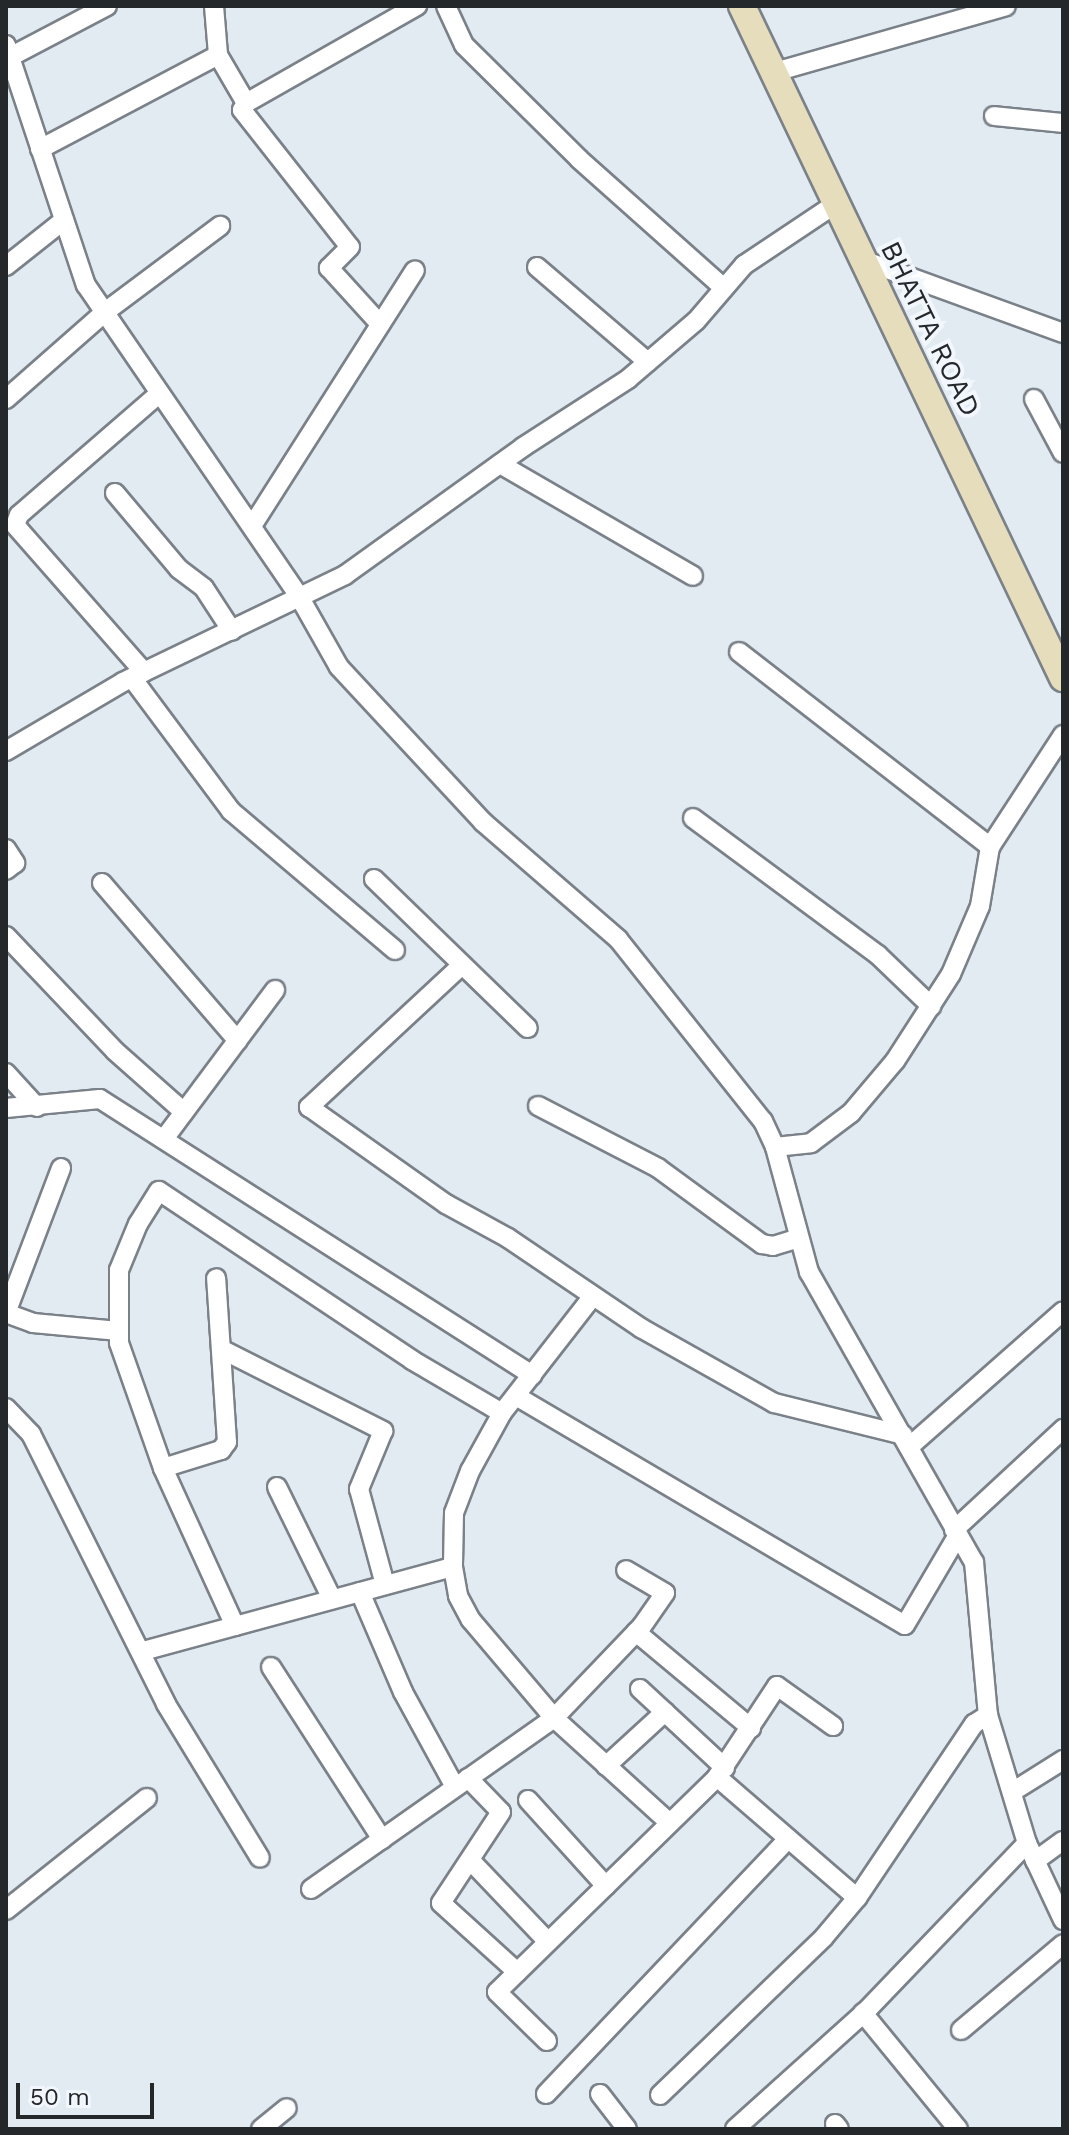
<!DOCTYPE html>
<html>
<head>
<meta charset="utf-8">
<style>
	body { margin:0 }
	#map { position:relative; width:1069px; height:2135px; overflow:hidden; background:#e2eaf2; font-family:"Work Sans",sans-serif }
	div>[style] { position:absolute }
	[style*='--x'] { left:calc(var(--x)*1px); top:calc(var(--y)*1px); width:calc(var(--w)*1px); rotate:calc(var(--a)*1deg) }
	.roads { filter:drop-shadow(2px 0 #7b8189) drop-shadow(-2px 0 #7b8189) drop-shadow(0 2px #7b8189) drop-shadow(0 -2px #7b8189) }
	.street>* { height:18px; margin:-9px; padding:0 9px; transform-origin:9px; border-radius:9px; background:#fff }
	.secondary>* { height:26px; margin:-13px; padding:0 13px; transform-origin:13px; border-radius:13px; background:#e6ddbc }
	span { translate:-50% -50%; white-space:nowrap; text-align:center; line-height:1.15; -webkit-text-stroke:8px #f1f7fd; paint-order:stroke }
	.street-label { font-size:28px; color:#25282b }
	.frame { position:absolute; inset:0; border:8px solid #25282b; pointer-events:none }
	.scale { position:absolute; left:16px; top:2083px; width:138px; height:36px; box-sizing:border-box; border:4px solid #25282b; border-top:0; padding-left:10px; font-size:24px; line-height:28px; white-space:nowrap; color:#25282b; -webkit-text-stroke:6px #f1f7fd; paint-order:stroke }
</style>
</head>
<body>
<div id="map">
	<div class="roads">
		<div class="street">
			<div style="--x:214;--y:6;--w:49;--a:85.3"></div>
			<div style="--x:218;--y:55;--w:56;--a:59.7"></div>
			<div style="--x:246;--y:103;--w:8;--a:120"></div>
			<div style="--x:242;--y:110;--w:174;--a:51.8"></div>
			<div style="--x:350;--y:247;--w:30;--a:135"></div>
			<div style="--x:329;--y:268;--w:76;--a:47.7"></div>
			<div style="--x:446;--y:6;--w:43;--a:65.2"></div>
			<div style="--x:464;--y:45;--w:162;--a:44.7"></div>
			<div style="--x:579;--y:159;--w:194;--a:41.7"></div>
			<div style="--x:6;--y:45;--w:253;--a:71.6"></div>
			<div style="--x:86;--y:285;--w:379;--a:55.6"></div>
			<div style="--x:300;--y:598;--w:79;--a:60.5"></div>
			<div style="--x:339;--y:667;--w:212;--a:47.1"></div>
			<div style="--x:483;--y:822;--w:179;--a:40.9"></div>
			<div style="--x:618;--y:939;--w:233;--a:51.5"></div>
			<div style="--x:763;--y:1121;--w:29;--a:65"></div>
			<div style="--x:775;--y:1147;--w:130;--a:74.8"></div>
			<div style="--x:809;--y:1272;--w:334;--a:60.4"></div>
			<div style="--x:974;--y:1562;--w:154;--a:84.8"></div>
			<div style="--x:988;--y:1715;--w:134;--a:73.1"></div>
			<div style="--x:1027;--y:1843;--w:85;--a:64.9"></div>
			<div style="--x:6;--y:59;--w:114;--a:-27.7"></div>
			<div style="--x:775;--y:72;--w:240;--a:-15.9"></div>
			<div style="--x:246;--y:103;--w:197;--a:-29.6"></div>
			<div style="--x:994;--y:116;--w:69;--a:5.8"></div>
			<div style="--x:40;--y:149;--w:201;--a:-27.8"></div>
			<div style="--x:860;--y:259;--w:216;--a:20"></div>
			<div style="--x:6;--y:266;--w:74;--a:-38.4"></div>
			<div style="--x:537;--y:267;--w:146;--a:40.6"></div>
			<div style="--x:6;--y:399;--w:132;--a:-41.3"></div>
			<div style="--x:105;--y:312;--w:144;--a:-36.8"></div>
			<div style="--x:1034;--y:399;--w:61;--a:61.8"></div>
			<div style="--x:500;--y:464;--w:223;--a:30.1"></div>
			<div style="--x:115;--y:493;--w:99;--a:49.9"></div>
			<div style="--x:179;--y:569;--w:31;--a:37"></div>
			<div style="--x:204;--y:588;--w:51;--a:56.9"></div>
			<div style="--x:252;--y:526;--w:303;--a:-57.5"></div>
			<div style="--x:739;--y:652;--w:318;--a:37.8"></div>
			<div style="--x:144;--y:672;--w:196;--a:-131.3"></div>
			<div style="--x:15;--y:525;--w:11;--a:-68"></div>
			<div style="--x:19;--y:515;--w:186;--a:-40.9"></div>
			<div style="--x:132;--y:678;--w:166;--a:53.3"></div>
			<div style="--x:231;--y:811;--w:215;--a:40.3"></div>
			<div style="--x:6;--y:751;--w:136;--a:-30.5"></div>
			<div style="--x:123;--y:682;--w:246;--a:-25.7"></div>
			<div style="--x:345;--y:575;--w:219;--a:-35.7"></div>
			<div style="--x:523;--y:447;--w:125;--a:-32.9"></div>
			<div style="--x:628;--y:379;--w:89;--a:-40.5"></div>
			<div style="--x:696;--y:321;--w:74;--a:-49.4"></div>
			<div style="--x:744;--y:265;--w:108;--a:-33.7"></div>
			<div style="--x:693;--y:818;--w:230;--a:36.5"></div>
			<div style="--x:878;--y:955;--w:74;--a:43.9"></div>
			<div style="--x:6;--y:849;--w:17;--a:57"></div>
			<div style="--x:15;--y:863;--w:11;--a:142"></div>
			<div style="--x:374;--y:879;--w:214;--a:44.1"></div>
			<div style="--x:102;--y:883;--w:208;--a:49.3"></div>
			<div style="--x:6;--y:936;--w:158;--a:46.5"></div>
			<div style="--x:115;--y:1051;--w:92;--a:41.5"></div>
			<div style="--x:462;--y:965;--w:209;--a:137.1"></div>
			<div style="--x:309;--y:1107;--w:168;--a:35.3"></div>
			<div style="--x:446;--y:1204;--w:71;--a:28.7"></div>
			<div style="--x:508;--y:1238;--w:161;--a:34.1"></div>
			<div style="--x:641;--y:1328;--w:153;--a:29.4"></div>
			<div style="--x:774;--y:1403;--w:133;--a:13.9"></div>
			<div style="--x:6;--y:1073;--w:46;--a:47.6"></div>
			<div style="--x:538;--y:1106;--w:135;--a:27.3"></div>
			<div style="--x:658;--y:1168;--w:129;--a:36.2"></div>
			<div style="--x:762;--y:1244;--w:11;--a:10"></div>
			<div style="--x:773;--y:1246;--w:27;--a:-17"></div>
			<div style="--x:6;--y:1108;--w:94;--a:-5.5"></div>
			<div style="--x:100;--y:1099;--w:513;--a:32.57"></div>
			<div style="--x:164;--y:1139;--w:186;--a:-53.3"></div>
			<div style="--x:775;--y:1147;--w:36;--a:-6"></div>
			<div style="--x:811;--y:1143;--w:50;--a:-36.9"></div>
			<div style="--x:851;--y:1113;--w:68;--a:-49.8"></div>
			<div style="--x:895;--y:1061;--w:103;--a:-57.2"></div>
			<div style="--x:951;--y:974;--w:74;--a:-66.9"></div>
			<div style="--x:980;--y:906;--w:60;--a:-80.4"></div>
			<div style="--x:990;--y:847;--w:134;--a:-56.9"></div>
			<div style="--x:593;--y:1296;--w:148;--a:127.9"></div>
			<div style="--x:502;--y:1413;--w:66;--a:118.9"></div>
			<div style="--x:470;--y:1471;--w:45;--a:110.9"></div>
			<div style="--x:454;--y:1513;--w:54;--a:91.1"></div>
			<div style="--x:453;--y:1567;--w:29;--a:80"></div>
			<div style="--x:458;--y:1596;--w:27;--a:62"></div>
			<div style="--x:471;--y:1620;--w:128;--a:49.7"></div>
			<div style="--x:554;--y:1718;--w:156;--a:42.2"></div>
			<div style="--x:6;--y:1313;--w:155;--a:-69.2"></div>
			<div style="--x:6;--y:1313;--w:29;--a:20"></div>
			<div style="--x:33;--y:1323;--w:86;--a:5.3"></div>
			<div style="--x:221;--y:1349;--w:182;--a:26.8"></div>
			<div style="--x:383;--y:1431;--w:63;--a:112.5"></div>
			<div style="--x:359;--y:1489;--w:99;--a:74.8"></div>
			<div style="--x:516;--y:1396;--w:451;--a:30.5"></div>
			<div style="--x:905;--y:1625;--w:104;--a:-59.5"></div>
			<div style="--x:6;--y:1408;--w:36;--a:46"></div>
			<div style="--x:31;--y:1434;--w:302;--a:63.4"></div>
			<div style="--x:166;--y:1704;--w:180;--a:58.6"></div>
			<div style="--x:909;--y:1447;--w:205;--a:-41.4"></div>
			<div style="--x:163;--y:1468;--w:61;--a:-17.2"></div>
			<div style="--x:221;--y:1450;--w:10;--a:-53"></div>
			<div style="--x:227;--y:1442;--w:164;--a:-93.8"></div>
			<div style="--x:277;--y:1487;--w:125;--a:63.8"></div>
			<div style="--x:954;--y:1530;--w:149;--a:-42.8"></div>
			<div style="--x:360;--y:1592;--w:109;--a:66.7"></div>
			<div style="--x:403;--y:1692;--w:108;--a:61.3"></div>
			<div style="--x:235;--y:1626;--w:174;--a:-114.5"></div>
			<div style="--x:163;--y:1468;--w:133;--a:-109.4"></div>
			<div style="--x:119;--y:1343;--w:73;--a:-90"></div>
			<div style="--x:119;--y:1270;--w:50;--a:-67.6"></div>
			<div style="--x:138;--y:1224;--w:39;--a:-58"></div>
			<div style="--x:159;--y:1191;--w:304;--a:33.7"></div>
			<div style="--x:412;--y:1360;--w:104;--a:30.5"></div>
			<div style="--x:636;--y:1632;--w:150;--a:39.9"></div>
			<div style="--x:143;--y:1651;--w:321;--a:-15.2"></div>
			<div style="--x:271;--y:1667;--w:205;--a:57.2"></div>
			<div style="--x:640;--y:1689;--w:116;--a:42.9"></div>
			<div style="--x:606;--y:1766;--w:80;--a:-42.5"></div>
			<div style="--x:717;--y:1777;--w:185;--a:40.8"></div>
			<div style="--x:468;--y:1778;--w:47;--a:45.9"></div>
			<div style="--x:501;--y:1812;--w:109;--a:123.4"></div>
			<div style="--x:441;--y:1903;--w:103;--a:42.2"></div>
			<div style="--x:1012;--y:1792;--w:60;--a:-32.1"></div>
			<div style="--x:528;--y:1800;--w:116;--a:47.8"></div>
			<div style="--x:470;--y:1860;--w:113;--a:46.4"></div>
			<div style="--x:1035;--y:1861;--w:34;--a:-36"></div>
			<div style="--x:311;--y:1889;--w:297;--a:-35.1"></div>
			<div style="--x:554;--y:1718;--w:127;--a:-46.3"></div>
			<div style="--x:642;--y:1626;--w:40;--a:-55.1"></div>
			<div style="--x:665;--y:1593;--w:45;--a:-149.5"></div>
			<div style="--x:6;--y:1910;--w:180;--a:-38.5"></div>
			<div style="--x:863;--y:2013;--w:150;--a:50.7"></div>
			<div style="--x:961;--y:2030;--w:133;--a:-40.1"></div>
			<div style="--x:547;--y:2041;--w:70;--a:-135.6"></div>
			<div style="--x:497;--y:1992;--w:308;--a:-44.3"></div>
			<div style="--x:717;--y:1777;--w:109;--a:-56.6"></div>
			<div style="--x:777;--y:1686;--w:69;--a:35.5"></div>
			<div style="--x:546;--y:2094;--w:352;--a:-46.5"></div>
			<div style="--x:600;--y:2094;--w:44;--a:52.4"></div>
			<div style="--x:660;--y:2095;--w:228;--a:-43.9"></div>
			<div style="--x:824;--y:1937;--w:51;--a:-49.8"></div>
			<div style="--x:857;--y:1898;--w:210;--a:-56.1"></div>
			<div style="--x:974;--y:1724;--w:17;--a:-33"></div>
			<div style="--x:835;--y:2124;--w:6;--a:51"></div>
			<div style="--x:261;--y:2129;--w:33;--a:-39"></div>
			<div style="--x:735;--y:2129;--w:178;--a:-42"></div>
			<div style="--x:867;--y:2010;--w:231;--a:-46.2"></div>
		</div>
		<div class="secondary">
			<div style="--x:742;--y:6;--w:745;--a:64.47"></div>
		</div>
	</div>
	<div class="street-label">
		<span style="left:930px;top:329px;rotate:64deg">BHATTA ROAD</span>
	</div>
	<div class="frame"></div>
	<div class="scale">50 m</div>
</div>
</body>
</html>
